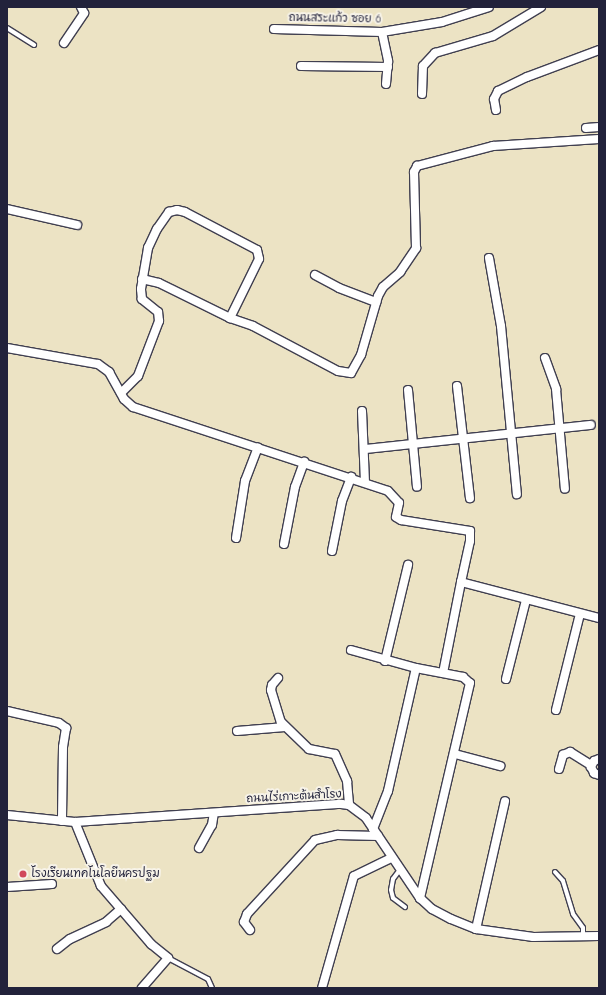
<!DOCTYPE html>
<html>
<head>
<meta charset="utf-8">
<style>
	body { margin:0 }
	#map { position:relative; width:606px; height:995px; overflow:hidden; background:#ece3c4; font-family:"Comic Neue","Playpen Sans Thai",sans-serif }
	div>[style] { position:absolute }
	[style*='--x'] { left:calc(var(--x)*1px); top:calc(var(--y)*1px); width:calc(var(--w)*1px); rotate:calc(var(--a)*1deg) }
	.roads { filter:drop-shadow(1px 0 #403f50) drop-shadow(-1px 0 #403f50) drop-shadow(0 1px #403f50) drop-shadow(0 -1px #403f50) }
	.service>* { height:4px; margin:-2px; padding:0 2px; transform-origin:2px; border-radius:2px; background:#fff }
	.minor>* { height:8px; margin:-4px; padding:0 4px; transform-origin:4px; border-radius:4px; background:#fff }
	.dots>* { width:11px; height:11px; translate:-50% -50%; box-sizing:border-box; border:2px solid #f7f3e8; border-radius:50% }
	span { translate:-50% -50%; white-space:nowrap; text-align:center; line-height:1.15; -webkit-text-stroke:4px #f7f3e8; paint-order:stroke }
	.street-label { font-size:11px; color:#22223b }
	.poi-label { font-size:11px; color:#22223b }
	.left { translate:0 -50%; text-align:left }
	.frame { position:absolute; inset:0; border:8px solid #22223b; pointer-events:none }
</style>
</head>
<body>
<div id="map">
	<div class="roads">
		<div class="service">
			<div style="--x:7;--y:28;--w:32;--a:32"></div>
			<div style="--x:399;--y:871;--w:10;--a:127"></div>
			<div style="--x:393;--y:879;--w:11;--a:100"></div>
			<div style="--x:391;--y:890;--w:8;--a:76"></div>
			<div style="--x:393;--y:898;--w:15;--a:37"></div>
			<div style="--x:555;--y:872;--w:12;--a:48"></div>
			<div style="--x:563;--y:881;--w:34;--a:73"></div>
			<div style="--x:573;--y:914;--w:17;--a:54"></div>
			<div style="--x:583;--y:928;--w:8;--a:90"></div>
			<div style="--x:168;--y:958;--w:45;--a:27.7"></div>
			<div style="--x:208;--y:979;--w:10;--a:66"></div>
		</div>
		<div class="minor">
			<div style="--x:274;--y:29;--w:108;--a:1.6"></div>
			<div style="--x:382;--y:32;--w:61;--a:-9.5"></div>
			<div style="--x:442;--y:22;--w:49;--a:-17.7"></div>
			<div style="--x:382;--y:32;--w:30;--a:78"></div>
			<div style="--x:388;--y:61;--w:23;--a:95"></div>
			<div style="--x:64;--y:43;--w:36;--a:-56"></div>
			<div style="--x:84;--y:13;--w:7;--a:-117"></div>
			<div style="--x:301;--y:66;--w:87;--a:0.7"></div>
			<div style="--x:422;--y:94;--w:28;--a:-88"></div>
			<div style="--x:423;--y:66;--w:18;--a:-47"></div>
			<div style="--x:435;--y:53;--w:60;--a:-16.3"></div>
			<div style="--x:493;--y:36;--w:56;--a:-31.1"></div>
			<div style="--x:496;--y:110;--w:11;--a:-100"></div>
			<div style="--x:494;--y:99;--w:9;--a:-63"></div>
			<div style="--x:498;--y:91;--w:32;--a:-26"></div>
			<div style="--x:527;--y:77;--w:77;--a:-20.6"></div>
			<div style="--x:586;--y:128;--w:13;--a:-4"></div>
			<div style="--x:7;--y:209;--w:72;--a:12.9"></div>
			<div style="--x:489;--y:258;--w:69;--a:80"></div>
			<div style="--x:501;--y:326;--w:169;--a:84.6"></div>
			<div style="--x:315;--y:275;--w:27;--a:28"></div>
			<div style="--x:339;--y:288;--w:40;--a:21"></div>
			<div style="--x:142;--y:279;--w:17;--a:13"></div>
			<div style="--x:159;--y:283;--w:79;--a:26.2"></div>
			<div style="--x:230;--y:318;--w:24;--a:19"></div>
			<div style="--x:253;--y:326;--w:96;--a:27.9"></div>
			<div style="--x:338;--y:371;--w:13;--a:9"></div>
			<div style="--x:351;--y:373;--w:21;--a:-61"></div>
			<div style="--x:361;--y:355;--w:61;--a:-73.9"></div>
			<div style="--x:378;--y:296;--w:10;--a:-61"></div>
			<div style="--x:383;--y:287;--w:23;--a:-41"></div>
			<div style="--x:400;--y:272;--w:29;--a:-56"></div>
			<div style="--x:416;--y:248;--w:76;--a:-91.5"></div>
			<div style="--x:414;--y:172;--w:7;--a:-63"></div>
			<div style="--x:417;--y:166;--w:79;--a:-14.7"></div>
			<div style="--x:493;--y:146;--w:106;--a:-3.8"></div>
			<div style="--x:7;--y:348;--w:92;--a:10"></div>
			<div style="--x:98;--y:364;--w:14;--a:36"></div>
			<div style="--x:109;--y:372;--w:31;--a:61"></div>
			<div style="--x:124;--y:399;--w:12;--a:42"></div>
			<div style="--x:133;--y:407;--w:268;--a:18.2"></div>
			<div style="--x:388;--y:491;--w:16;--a:47"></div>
			<div style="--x:399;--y:503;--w:14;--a:102"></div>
			<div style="--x:396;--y:517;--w:6;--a:31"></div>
			<div style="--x:401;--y:520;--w:70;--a:9.1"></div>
			<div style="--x:470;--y:531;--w:10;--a:90"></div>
			<div style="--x:470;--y:541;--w:42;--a:102.4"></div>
			<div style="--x:461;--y:582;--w:143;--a:14.6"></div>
			<div style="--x:545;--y:358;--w:33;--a:70"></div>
			<div style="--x:556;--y:389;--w:100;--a:84.9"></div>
			<div style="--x:457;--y:386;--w:113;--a:83.4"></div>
			<div style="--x:408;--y:390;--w:97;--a:84.7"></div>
			<div style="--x:121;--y:393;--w:24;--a:-45"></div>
			<div style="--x:138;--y:376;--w:59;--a:-69.1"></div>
			<div style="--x:159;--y:321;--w:9;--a:-96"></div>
			<div style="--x:158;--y:312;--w:21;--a:-141"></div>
			<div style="--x:142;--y:299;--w:10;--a:-96"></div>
			<div style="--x:141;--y:289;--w:42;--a:-80.3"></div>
			<div style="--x:148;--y:248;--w:21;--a:-65"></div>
			<div style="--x:157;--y:229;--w:21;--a:-55"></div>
			<div style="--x:169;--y:212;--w:8;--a:-14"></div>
			<div style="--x:177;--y:210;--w:8;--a:14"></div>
			<div style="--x:185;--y:212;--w:81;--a:27.8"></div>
			<div style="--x:257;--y:250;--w:9;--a:77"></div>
			<div style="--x:259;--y:259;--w:66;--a:116.2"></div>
			<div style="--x:362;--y:411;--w:71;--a:87.6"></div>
			<div style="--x:365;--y:449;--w:227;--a:-6.1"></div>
			<div style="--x:236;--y:538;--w:58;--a:-81"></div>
			<div style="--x:245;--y:481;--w:36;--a:-69"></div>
			<div style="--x:284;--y:544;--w:58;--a:-79.1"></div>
			<div style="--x:295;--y:487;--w:27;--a:-70"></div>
			<div style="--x:332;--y:551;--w:51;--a:-78.7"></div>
			<div style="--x:342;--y:501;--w:26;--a:-69"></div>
			<div style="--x:351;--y:650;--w:67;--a:15.5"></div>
			<div style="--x:416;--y:668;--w:48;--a:10.8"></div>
			<div style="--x:463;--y:677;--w:9;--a:41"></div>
			<div style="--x:470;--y:683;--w:221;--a:103.1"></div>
			<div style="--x:385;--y:661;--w:99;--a:-76.5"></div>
			<div style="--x:443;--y:673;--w:93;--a:-78.8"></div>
			<div style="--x:278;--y:678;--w:9;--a:131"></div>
			<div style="--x:272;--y:685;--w:5;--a:101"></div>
			<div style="--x:271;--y:690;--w:34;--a:73"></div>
			<div style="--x:281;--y:722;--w:39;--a:44"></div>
			<div style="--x:309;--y:749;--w:26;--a:11"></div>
			<div style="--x:335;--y:754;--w:30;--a:66"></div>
			<div style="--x:347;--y:781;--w:24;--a:85"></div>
			<div style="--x:506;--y:679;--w:81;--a:-75.8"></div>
			<div style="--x:556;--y:710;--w:99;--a:-76"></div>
			<div style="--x:7;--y:711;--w:53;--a:13"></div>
			<div style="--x:59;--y:723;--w:9;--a:36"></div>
			<div style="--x:66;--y:728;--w:19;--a:99"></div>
			<div style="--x:63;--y:747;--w:74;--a:90.8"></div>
			<div style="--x:237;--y:731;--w:48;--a:-4.8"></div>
			<div style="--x:455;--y:754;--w:47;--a:14.9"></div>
			<div style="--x:599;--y:759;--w:5;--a:158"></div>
			<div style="--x:594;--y:761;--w:7;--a:117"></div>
			<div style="--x:591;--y:767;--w:7;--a:63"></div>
			<div style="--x:594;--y:773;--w:5;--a:22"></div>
			<div style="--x:559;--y:769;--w:15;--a:-74"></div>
			<div style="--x:563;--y:755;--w:8;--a:-23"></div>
			<div style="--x:570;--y:752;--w:25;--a:32"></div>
			<div style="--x:7;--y:815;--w:68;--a:5.9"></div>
			<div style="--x:75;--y:822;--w:267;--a:-3.9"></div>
			<div style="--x:341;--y:804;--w:8;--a:7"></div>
			<div style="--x:349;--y:805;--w:21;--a:37"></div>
			<div style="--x:366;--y:818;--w:97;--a:56"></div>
			<div style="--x:420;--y:898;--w:16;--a:43"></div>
			<div style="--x:432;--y:909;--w:21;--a:28"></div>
			<div style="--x:451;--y:919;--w:27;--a:22"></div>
			<div style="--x:476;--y:929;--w:58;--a:8"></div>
			<div style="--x:533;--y:937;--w:66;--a:-0.9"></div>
			<div style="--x:75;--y:822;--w:69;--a:67.9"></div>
			<div style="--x:101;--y:886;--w:77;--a:49.2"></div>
			<div style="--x:151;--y:944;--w:22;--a:39"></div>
			<div style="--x:168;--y:958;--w:40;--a:131"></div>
			<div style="--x:373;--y:829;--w:41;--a:-68.5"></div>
			<div style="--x:388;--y:791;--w:126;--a:-77.2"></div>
			<div style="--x:199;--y:848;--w:26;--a:-61"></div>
			<div style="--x:212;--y:825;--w:12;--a:-81"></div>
			<div style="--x:7;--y:887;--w:45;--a:-3.8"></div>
			<div style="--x:476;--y:929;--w:131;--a:-77.2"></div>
			<div style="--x:250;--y:930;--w:10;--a:-127"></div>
			<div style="--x:244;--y:922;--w:9;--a:-69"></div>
			<div style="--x:247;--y:914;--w:100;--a:-47.4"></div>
			<div style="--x:315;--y:840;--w:23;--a:-13"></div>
			<div style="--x:337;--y:835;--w:41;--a:1.4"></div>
			<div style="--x:57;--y:949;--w:16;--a:-38"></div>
			<div style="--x:70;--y:939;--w:40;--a:-25"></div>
			<div style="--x:106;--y:922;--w:20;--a:-41"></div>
			<div style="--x:322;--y:988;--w:116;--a:-74.1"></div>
			<div style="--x:354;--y:876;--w:41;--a:-25.9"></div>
		</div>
	</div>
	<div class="dots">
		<div style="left:23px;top:874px;background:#d1495b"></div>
	</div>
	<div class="street-label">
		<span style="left:335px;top:19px;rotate:1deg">ถนนสระแก้ว ซอย 6</span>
		<span style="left:294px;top:797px;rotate:-3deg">ถนนไร่เกาะต้นสำโรง</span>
	</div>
	<div class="poi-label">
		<span class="left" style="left:31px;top:874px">โรงเรียนเทคโนโลยีนครปฐม</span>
	</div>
	<div class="frame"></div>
</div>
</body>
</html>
